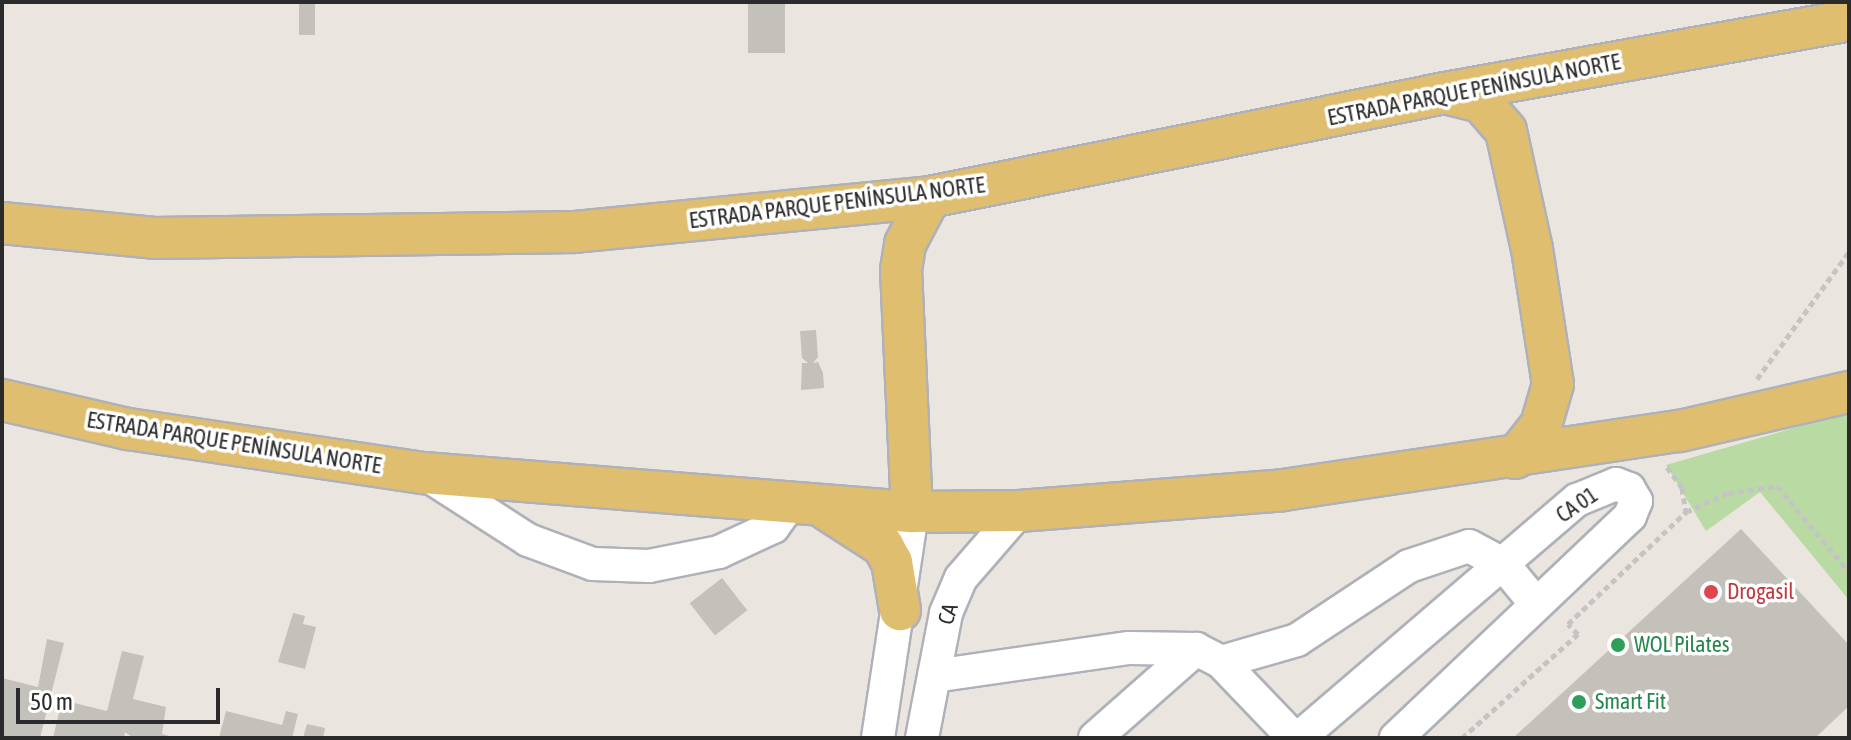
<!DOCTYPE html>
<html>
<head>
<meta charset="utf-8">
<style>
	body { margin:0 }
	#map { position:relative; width:1851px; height:740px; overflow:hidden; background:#ebe5df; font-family:"Asap Condensed",sans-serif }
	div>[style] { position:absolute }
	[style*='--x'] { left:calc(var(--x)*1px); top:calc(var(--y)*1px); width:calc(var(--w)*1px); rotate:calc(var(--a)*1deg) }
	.green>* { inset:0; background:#b9daa2 }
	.building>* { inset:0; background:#c4c0ba; transform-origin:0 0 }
	.path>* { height:5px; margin-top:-2.5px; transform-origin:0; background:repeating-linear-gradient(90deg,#c4c4c4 0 6px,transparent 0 10px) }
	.roads { filter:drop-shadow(2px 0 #afb1b9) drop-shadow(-2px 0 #afb1b9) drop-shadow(0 2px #afb1b9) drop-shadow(0 -2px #afb1b9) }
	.minor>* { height:32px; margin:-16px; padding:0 16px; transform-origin:16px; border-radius:16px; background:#fff }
	.major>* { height:40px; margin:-20px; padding:0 20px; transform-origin:20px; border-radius:20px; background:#dfbe70 }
	.dots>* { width:22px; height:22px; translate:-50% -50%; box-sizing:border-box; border:4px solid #fff; border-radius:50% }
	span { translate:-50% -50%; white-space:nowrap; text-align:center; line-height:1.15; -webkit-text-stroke:7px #fff; paint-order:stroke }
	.street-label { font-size:22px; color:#2b2b2b }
	.health-label { font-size:22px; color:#be3a42 }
	.left { translate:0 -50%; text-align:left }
	.leisure-label { font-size:22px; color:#27864d }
	.frame { position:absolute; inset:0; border:4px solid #2b2b2b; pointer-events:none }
	.scale { position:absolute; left:16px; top:688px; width:204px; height:36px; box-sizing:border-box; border:4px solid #2b2b2b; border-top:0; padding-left:10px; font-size:24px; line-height:28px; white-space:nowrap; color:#2b2b2b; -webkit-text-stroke:6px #fff; paint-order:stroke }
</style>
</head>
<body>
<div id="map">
	<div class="green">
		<div style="clip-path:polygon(1849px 412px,1849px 600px,1760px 492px,1706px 531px,1666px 465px)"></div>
	</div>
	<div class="building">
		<div style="left:299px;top:2px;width:16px;height:33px"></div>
		<div style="left:748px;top:2px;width:37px;height:51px"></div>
		<div style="clip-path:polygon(816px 330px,818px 357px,813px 363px,818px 362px,823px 373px,824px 388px,801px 390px,802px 363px,808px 363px,802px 358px,800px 331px)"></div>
		<div style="clip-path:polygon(1741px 529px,1849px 645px,1849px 706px,1815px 738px,1513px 738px)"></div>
		<div style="left:722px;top:578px;width:41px;height:41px;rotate:52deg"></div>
		<div style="clip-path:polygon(293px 613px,305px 616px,303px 624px,316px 627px,305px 669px,278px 662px)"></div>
		<div style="clip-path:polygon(47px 639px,64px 643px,40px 738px,2px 738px,2px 678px,38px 687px)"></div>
		<div style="clip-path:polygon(122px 651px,144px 656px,133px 699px,166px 707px,162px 734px,176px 738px,133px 738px,125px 732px,124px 738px,53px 738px,62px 700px,107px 711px)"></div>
		<div style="clip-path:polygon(226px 711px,282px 725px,286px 711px,298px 714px,292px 738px,219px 738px)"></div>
		<div style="clip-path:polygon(307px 724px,325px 728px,323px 738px,303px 738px)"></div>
	</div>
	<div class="path">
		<div style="--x:1757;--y:379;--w:157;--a:-54.1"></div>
		<div style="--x:1667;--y:467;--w:26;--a:54"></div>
		<div style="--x:1682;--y:488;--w:24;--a:81"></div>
		<div style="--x:1462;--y:738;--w:156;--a:-41.9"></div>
		<div style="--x:1578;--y:634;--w:14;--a:-135"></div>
		<div style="--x:1568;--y:624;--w:163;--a:-43.5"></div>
		<div style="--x:1686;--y:512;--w:46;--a:-24.3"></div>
		<div style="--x:1728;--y:493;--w:49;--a:-8.1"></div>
		<div style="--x:1777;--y:486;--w:112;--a:50.1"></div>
	</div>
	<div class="roads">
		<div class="minor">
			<div style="--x:424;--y:473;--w:124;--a:32.8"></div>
			<div style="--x:528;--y:540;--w:69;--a:20.3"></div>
			<div style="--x:593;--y:564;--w:56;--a:2"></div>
			<div style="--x:649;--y:566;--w:71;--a:-11.3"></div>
			<div style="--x:719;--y:552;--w:60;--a:-24.8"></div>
			<div style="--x:773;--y:527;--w:29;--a:-54"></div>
			<div style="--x:1221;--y:662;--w:79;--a:-16.1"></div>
			<div style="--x:1297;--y:640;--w:134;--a:-33.5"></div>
			<div style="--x:1409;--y:566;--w:63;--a:-18.4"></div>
			<div style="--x:1469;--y:546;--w:38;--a:28"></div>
			<div style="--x:1503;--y:564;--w:52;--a:50.5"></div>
			<div style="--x:934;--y:676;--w:197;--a:-8.2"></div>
			<div style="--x:1129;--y:648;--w:67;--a:0.9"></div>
			<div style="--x:1196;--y:649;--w:28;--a:27"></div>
			<div style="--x:1221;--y:662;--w:105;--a:46.2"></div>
			<div style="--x:878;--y:738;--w:229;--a:-81.4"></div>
			<div style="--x:922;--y:738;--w:127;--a:-79.1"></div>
			<div style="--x:946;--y:613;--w:38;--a:-67"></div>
			<div style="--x:961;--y:578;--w:89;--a:-49.1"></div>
			<div style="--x:1095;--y:738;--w:135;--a:-41.4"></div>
			<div style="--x:1299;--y:738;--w:366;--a:-40.6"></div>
			<div style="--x:1577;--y:500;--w:42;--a:-22.3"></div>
			<div style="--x:1616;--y:484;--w:14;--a:21"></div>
			<div style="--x:1629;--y:489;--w:14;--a:60"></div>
			<div style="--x:1636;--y:501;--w:16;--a:112"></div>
			<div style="--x:1630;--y:516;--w:323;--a:136.5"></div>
		</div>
		<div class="major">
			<div style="--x:1445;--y:93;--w:37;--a:14"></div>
			<div style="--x:1481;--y:102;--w:38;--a:49"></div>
			<div style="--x:1506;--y:131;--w:121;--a:77.6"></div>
			<div style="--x:1532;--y:249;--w:137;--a:81.2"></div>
			<div style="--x:1553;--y:384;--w:43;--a:106.3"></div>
			<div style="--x:1541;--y:425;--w:42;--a:128.2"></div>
			<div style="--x:2;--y:223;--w:153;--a:5.6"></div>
			<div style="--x:154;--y:238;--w:421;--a:-0.8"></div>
			<div style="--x:575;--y:232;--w:357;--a:-5.6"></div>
			<div style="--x:930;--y:197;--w:525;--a:-11.42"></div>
			<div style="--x:1445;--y:93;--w:411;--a:-10.2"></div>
			<div style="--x:2;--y:400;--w:129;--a:13"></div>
			<div style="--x:128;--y:429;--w:299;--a:8.5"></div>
			<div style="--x:424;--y:473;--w:490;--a:4.6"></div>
			<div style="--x:912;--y:512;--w:107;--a:-0.5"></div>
			<div style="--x:1019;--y:511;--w:265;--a:-4.5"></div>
			<div style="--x:1283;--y:490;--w:401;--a:-8.5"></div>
			<div style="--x:1680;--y:431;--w:173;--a:-13"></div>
			<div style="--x:827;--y:510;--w:67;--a:32.7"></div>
			<div style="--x:883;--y:546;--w:18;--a:61"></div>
			<div style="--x:892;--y:562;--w:49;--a:80.5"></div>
			<div style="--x:912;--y:512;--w:242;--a:-92.6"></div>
			<div style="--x:901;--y:270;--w:26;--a:-81"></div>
			<div style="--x:905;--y:244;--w:53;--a:-62"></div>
		</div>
	</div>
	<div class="dots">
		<div style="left:1711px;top:592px;background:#e0444e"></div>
		<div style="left:1618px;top:645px;background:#2e9e5b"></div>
		<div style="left:1579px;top:702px;background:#2e9e5b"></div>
	</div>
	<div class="street-label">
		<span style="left:1474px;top:90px;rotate:-11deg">ESTRADA PARQUE PENÍNSULA NORTE</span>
		<span style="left:837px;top:203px;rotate:-7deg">ESTRADA PARQUE PENÍNSULA NORTE</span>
		<span style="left:234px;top:443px;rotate:9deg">ESTRADA PARQUE PENÍNSULA NORTE</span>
		<span style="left:1577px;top:505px;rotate:-34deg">CA 01</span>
		<span style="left:948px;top:614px;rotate:-73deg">CA</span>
	</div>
	<div class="health-label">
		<span class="left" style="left:1727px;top:592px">Drogasil</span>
	</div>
	<div class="leisure-label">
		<span class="left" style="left:1634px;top:645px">WOL Pilates</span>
		<span class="left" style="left:1595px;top:702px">Smart Fit</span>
	</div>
	<div class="frame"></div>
	<div class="scale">50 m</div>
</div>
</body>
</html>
